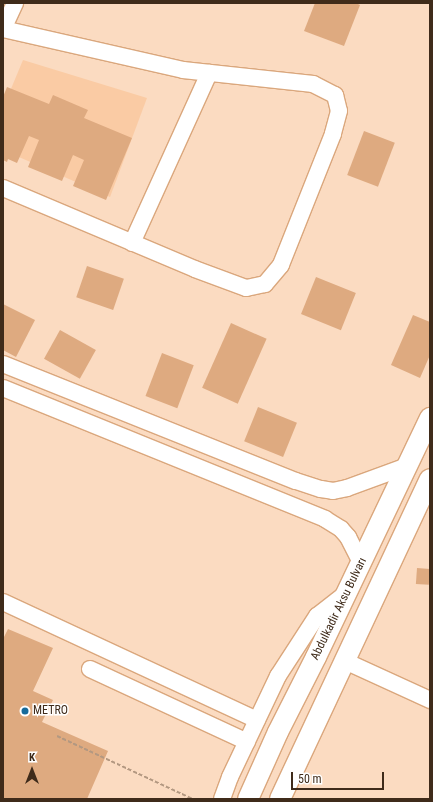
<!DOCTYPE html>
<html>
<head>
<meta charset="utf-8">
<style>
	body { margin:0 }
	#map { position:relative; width:433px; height:802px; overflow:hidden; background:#fbdbc1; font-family:"Roboto Condensed",sans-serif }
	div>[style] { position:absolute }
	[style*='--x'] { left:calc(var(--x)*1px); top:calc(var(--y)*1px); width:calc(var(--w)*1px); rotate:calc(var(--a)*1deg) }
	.built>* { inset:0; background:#facba4 }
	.building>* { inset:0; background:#deaa80; transform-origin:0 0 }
	.path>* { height:2px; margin-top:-1px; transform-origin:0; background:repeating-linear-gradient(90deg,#b39881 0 4px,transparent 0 6px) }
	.roads { filter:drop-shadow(1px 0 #daa77d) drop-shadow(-1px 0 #daa77d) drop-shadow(0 1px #daa77d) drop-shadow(0 -1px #daa77d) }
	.minor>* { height:16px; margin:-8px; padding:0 8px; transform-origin:8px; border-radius:8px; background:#fff }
	.major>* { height:20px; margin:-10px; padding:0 10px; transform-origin:10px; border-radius:10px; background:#fff }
	.dots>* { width:11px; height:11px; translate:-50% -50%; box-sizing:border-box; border:2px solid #fff; border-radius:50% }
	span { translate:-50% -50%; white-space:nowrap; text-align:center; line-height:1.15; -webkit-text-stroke:3px #fff; paint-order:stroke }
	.street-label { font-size:12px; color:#3f2b1a }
	.poi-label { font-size:12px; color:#3f2b1a }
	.left { translate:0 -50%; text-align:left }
	.frame { position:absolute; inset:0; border:4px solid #3f2b1a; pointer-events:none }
	.north { position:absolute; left:12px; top:750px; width:40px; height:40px; -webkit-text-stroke:3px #fff; paint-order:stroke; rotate:0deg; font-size:11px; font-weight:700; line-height:16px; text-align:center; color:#3f2b1a }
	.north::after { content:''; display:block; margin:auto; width:14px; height:18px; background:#3f2b1a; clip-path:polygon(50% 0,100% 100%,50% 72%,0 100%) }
	.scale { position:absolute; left:291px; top:772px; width:93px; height:18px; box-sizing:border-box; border:2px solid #3f2b1a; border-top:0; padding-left:5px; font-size:12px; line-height:14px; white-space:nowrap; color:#3f2b1a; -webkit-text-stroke:3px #fff; paint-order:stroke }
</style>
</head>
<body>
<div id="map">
	<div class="built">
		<div style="clip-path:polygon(23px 60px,147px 98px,110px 197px,3px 150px,3px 108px)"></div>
	</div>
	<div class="building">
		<div style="clip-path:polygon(315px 3px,356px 3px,360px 5px,344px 46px,304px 31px)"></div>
		<div style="clip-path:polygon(7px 87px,49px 104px,53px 95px,88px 110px,84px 118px,132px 138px,106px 200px,73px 186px,84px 160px,73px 155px,62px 181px,28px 167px,39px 140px,29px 136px,17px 163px,8px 159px,7px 162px,3px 160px,3px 97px)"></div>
		<div style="left:364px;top:131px;width:33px;height:47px;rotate:21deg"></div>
		<div style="left:87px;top:266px;width:39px;height:33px;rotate:19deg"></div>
		<div style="left:316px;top:277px;width:43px;height:40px;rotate:22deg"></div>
		<div style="clip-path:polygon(3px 304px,35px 320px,16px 357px,3px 350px)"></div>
		<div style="clip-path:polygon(413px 315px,430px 322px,430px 355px,420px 378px,391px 365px)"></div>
		<div style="left:231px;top:323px;width:39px;height:71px;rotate:24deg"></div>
		<div style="left:60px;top:330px;width:41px;height:33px;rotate:29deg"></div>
		<div style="left:162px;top:353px;width:34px;height:46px;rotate:21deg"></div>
		<div style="left:258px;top:407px;width:42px;height:37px;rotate:22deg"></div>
		<div style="left:417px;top:568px;width:13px;height:16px;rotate:4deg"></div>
		<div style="clip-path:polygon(8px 629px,53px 648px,33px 691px,53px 700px,42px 722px,108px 751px,87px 799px,3px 799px,3px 639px)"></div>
	</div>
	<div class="path">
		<div style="--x:57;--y:736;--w:150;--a:24.9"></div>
	</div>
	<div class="roads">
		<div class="minor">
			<div style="--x:3;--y:29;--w:185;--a:12.8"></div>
			<div style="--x:183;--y:70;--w:131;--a:6.1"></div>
			<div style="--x:313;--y:84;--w:25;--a:27"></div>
			<div style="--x:335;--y:95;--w:16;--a:76"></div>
			<div style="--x:339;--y:111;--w:24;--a:105"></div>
			<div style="--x:333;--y:134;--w:141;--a:111.7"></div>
			<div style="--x:281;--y:265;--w:25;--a:130"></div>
			<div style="--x:265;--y:284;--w:19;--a:168"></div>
			<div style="--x:246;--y:288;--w:54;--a:-159.6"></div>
			<div style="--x:195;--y:269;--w:208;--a:-157.1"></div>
			<div style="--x:3;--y:29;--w:29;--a:-65"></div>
			<div style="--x:132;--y:243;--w:187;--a:-65.6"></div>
			<div style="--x:3;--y:364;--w:315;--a:21.8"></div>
			<div style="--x:296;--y:481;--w:26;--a:18"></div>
			<div style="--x:321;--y:489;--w:12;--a:9"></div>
			<div style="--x:333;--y:491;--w:14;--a:-12"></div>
			<div style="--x:347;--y:488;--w:64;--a:-20.1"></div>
			<div style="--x:3;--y:388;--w:348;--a:22.1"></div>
			<div style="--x:325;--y:519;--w:19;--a:32"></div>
			<div style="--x:341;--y:529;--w:11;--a:49"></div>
			<div style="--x:348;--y:537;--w:29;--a:63"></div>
			<div style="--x:3;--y:602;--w:280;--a:24.9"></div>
			<div style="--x:345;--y:661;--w:94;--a:24.6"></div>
			<div style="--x:90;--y:669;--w:173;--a:24.9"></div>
			<div style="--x:222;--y:799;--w:23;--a:-70"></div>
			<div style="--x:230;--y:777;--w:112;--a:-64.6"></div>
			<div style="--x:278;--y:676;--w:72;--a:-57"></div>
			<div style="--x:317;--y:616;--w:37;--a:-38"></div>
		</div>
		<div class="major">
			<div style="--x:248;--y:799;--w:73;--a:-65.9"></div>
			<div style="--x:278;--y:732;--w:84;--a:-63.1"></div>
			<div style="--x:316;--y:657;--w:265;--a:-64.5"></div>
			<div style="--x:280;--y:799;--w:353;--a:-64.9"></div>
		</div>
	</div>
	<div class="dots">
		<div style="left:25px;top:711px;background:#156a9b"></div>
	</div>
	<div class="street-label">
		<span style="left:339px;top:609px;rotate:-64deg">Abdulkadir Aksu Bulvarı</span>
	</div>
	<div class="poi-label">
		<span class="left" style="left:33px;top:711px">METRO</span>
	</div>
	<div class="frame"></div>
	<div class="north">K</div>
	<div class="scale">50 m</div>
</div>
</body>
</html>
